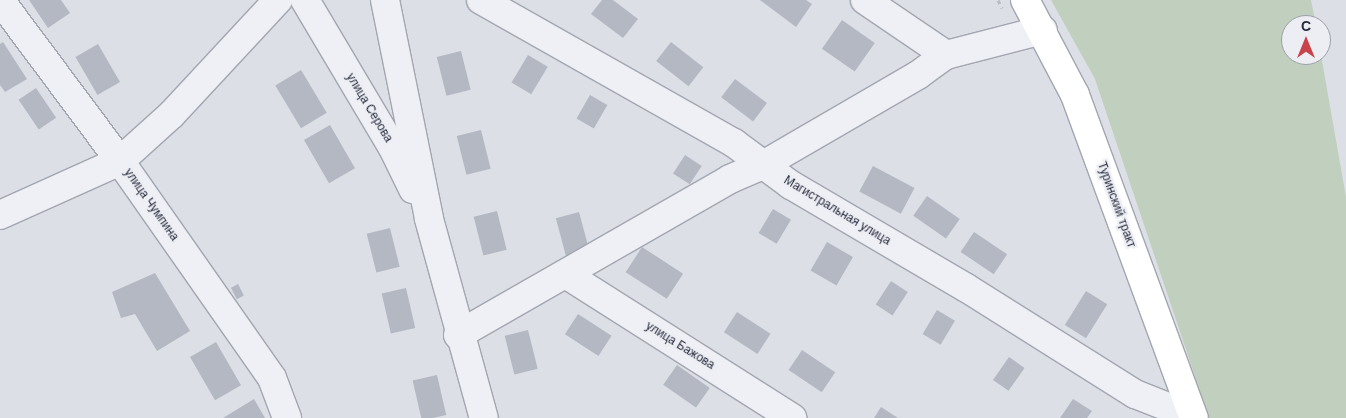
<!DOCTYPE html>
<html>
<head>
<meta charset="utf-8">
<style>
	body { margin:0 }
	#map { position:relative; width:1346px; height:418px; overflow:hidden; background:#dcdfe6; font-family:Arial,sans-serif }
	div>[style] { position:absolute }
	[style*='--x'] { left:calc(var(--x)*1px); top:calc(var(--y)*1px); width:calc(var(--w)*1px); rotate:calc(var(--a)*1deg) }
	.green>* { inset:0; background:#c1d0be }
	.building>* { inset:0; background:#b4b8c3; transform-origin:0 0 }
	.path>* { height:3px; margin-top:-1.5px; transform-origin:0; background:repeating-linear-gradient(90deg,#bbbdc5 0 4px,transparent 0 8px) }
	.roads { filter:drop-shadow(1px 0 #a2a6b0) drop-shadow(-1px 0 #a2a6b0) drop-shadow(0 1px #a2a6b0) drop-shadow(0 -1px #a2a6b0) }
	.minor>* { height:28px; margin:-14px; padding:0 14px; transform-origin:14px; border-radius:14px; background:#eff0f5 }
	.major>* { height:28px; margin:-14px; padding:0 14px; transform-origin:14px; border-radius:14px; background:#fff }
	span { translate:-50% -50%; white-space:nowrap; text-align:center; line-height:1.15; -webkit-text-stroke:4.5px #eceef4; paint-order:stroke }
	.street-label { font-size:12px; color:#272c3c }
	.north { position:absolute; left:1281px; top:15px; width:50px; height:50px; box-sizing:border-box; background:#eceef4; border:1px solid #9da0aa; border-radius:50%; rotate:0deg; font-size:14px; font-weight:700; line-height:20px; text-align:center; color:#272c3c }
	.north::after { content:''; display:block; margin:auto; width:18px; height:22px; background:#c9434b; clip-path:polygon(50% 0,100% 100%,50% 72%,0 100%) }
</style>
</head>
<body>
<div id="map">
	<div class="green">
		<div style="clip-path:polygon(1051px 0,1311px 0,1316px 25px,1291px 25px,1291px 55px,1321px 55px,1346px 197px,1346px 418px,1209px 418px,1095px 79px)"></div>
	</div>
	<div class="building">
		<div style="clip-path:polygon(29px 0,61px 0,70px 13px,48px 28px)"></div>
		<div style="clip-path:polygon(602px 0,613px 0,638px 19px,623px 38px,591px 14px)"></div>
		<div style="clip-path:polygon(760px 0,806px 0,812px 4px,796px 27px)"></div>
		<div style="left:842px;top:20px;width:40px;height:35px;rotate:35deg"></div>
		<div style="clip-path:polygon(3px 42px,27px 79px,5px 92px,0 85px,0 44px)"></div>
		<div style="left:671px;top:42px;width:41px;height:24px;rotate:38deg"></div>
		<div style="left:98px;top:44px;width:44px;height:26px;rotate:60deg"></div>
		<div style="left:461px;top:51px;width:40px;height:25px;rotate:76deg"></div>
		<div style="left:528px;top:55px;width:23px;height:32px;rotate:31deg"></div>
		<div style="left:301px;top:70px;width:50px;height:30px;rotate:59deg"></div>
		<div style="left:735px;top:79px;width:40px;height:23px;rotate:37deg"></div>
		<div style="left:36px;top:88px;width:36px;height:21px;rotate:56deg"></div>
		<div style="left:590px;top:95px;width:20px;height:27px;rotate:30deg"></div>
		<div style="left:330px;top:125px;width:50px;height:30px;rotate:60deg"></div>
		<div style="left:481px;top:130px;width:40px;height:25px;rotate:76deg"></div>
		<div style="left:685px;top:155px;width:20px;height:22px;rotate:33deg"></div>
		<div style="left:873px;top:166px;width:47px;height:29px;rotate:28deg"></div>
		<div style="left:927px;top:196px;width:40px;height:24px;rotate:35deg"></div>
		<div style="left:773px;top:209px;width:21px;height:28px;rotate:31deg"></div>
		<div style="left:497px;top:211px;width:40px;height:24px;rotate:76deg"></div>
		<div style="left:579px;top:212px;width:41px;height:24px;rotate:75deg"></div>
		<div style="left:390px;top:228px;width:40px;height:24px;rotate:76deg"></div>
		<div style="left:974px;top:232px;width:40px;height:24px;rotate:34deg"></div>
		<div style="left:827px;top:242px;width:30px;height:33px;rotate:30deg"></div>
		<div style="left:642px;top:247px;width:49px;height:30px;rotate:33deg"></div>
		<div style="clip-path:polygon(155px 273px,190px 331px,157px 351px,135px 314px,121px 318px,112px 292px)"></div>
		<div style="left:891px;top:281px;width:20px;height:28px;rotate:33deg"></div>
		<div style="left:238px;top:284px;width:13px;height:8px;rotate:63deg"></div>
		<div style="left:406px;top:288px;width:41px;height:25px;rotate:77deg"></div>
		<div style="left:1086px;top:291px;width:25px;height:40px;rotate:32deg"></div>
		<div style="left:937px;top:310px;width:21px;height:28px;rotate:31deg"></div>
		<div style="left:737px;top:312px;width:40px;height:24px;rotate:33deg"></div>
		<div style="left:578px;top:314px;width:40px;height:24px;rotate:33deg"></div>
		<div style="left:528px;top:330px;width:40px;height:24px;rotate:76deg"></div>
		<div style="left:216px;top:342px;width:50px;height:30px;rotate:60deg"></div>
		<div style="left:802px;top:350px;width:40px;height:24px;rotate:34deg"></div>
		<div style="left:1009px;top:357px;width:19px;height:28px;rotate:35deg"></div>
		<div style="left:677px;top:365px;width:40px;height:24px;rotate:35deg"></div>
		<div style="left:437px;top:375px;width:41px;height:25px;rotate:77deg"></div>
		<div style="clip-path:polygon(254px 399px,265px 418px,223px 418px)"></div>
		<div style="clip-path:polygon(1073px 399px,1092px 411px,1087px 418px,1060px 418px)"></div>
		<div style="clip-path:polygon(881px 407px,898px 418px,874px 418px)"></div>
	</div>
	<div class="path">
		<div style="--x:998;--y:0;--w:9;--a:63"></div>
	</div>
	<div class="roads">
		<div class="minor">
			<div style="--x:0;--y:0;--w:201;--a:53.3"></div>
			<div style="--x:120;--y:161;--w:265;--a:55"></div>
			<div style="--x:272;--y:378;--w:43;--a:69.4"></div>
			<div style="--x:305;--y:0;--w:172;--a:59.3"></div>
			<div style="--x:393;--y:148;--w:46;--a:64"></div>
			<div style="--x:385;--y:0;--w:223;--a:78.6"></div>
			<div style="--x:429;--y:219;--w:206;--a:74.6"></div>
			<div style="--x:481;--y:0;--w:291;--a:29.5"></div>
			<div style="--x:734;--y:143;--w:71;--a:36.4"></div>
			<div style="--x:791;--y:185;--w:202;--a:30.4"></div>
			<div style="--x:965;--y:287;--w:201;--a:32.2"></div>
			<div style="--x:1135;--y:394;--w:62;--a:21.6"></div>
			<div style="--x:865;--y:0;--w:98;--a:34.2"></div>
			<div style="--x:0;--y:215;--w:132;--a:-24.2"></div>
			<div style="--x:120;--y:161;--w:70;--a:-42.1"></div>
			<div style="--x:172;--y:114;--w:156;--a:-47.1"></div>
			<div style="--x:567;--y:275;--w:267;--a:32.4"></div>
			<div style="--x:458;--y:335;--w:314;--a:-29.8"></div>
			<div style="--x:730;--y:179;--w:36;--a:-23"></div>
			<div style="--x:763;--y:165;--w:179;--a:-30.1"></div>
			<div style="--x:918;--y:75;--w:34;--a:-36"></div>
			<div style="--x:946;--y:55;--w:100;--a:-14.5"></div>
		</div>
		<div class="major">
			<div style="--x:1025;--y:0;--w:107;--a:62.2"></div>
			<div style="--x:1075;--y:95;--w:344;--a:69.8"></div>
		</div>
	</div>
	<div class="street-label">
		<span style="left:369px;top:108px;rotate:59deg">улица Серова</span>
		<span style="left:151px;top:205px;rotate:55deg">улица Чумпина</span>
		<span style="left:1116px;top:205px;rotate:70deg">Туринский тракт</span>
		<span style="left:837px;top:211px;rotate:31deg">Магистральная улица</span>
		<span style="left:680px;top:346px;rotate:32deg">улица Бажова</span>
	</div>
	<div class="north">С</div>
</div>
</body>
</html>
